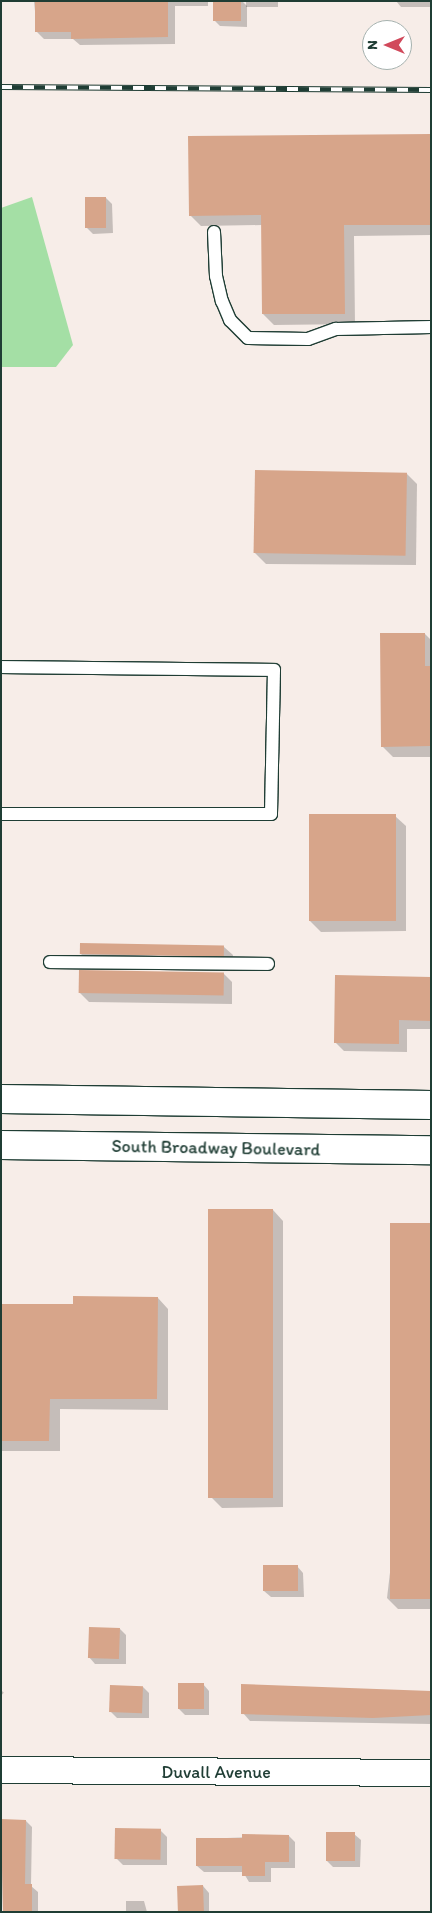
<!DOCTYPE html>
<html>
<head>
<meta charset="utf-8">
<style>
	body { margin:0 }
	#map { position:relative; width:432px; height:1913px; overflow:hidden; background:#f7ede8; font-family:Itim,sans-serif }
	div>[style] { position:absolute }
	[style*='--x'] { left:calc(var(--x)*1px); top:calc(var(--y)*1px); width:calc(var(--w)*1px); rotate:calc(var(--a)*1deg) }
	.green>* { inset:0; background:#a4dfa5 }
	.shadow>* { inset:0; background:#0003; transform-origin:0 0 }
	.building>* { inset:0; background:#d7a58a; transform-origin:0 0 }
	.roads { filter:drop-shadow(1px 0 #1f3d34) drop-shadow(-1px 0 #1f3d34) drop-shadow(0 1px #1f3d34) drop-shadow(0 -1px #1f3d34) }
	.lane>* { height:12px; margin:-6px; padding:0 6px; transform-origin:6px; border-radius:6px; background:#fff }
	.street>* { height:26px; margin:-13px; padding:0 13px; transform-origin:13px; border-radius:13px; background:#fff }
	.secondary>* { height:28px; margin:-14px; padding:0 14px; transform-origin:14px; border-radius:14px; background:#fff }
	.rail>* { height:5.5px; margin-top:-2.75px; transform-origin:0; background:repeating-linear-gradient(90deg,#fff 0 11px,#1f3d34 0 22px); box-sizing:border-box; border-block:1px solid #1f3d34 }
	span { translate:-50% -50%; white-space:nowrap; text-align:center; line-height:1.15; -webkit-text-stroke:4.5px #fff; paint-order:stroke }
	.street-label { font-size:18px; color:#1f3d34 }
	.frame { position:absolute; inset:0; border:2px solid #1f3d34; pointer-events:none }
	.north { position:absolute; left:362px; top:20px; width:50px; height:50px; box-sizing:border-box; background:#fff; border:1px solid #a5b1ae; border-radius:50%; rotate:270deg; font-size:14px; font-weight:700; line-height:20px; text-align:center; color:#1f3d34 }
	.north::after { content:''; display:block; margin:auto; width:18px; height:22px; background:#d1495b; clip-path:polygon(50% 0,100% 100%,50% 72%,0 100%) }
</style>
</head>
<body>
<div id="map">
	<div class="green">
		<div style="clip-path:polygon(32px 197px,73px 345px,56px 367px,1px 367px,1px 208px)"></div>
	</div>
	<div class="shadow">
		<div style="clip-path:polygon(34px 1px,208px 1px,208px 6px,175px 6px,175px 44px,80px 45px,73px 39px,44px 39px,37px 32px)"></div>
		<div style="clip-path:polygon(214px 1px,242px 1px,247px 6px,247px 27px,220px 26px,214px 20px)"></div>
		<div style="left:246px;top:1px;width:32px;height:6px"></div>
		<div style="clip-path:polygon(396px 1px,431px 1px,431px 7px,401px 7px)"></div>
		<div style="clip-path:polygon(431px 135px,431px 235px,354px 236px,355px 324px,274px 325px,263px 314px,262px 225px,201px 226px,190px 215px)"></div>
		<div style="clip-path:polygon(106px 198px,112px 204px,113px 233px,93px 234px,87px 228px)"></div>
		<div style="clip-path:polygon(406px 473px,417px 484px,416px 565px,266px 564px,255px 553px)"></div>
		<div style="clip-path:polygon(425px 634px,431px 640px,431px 757px,393px 757px,382px 746px)"></div>
		<div style="clip-path:polygon(395px 816px,406px 826px,406px 931px,321px 932px,310px 921px)"></div>
		<div style="clip-path:polygon(224px 947px,233px 955px,232px 964px,90px 963px,81px 954px)"></div>
		<div style="clip-path:polygon(223px 973px,232px 982px,232px 1004px,89px 1002px,80px 993px)"></div>
		<div style="clip-path:polygon(431px 979px,431px 1029px,407px 1029px,407px 1052px,344px 1051px,335px 1042px)"></div>
		<div style="clip-path:polygon(273px 1210px,283px 1221px,283px 1507px,222px 1508px,211px 1497px)"></div>
		<div style="clip-path:polygon(431px 1225px,431px 1609px,398px 1609px,387px 1598px)"></div>
		<div style="clip-path:polygon(158px 1298px,168px 1309px,168px 1410px,60px 1409px,60px 1451px,1px 1451px,1px 1305px,75px 1306px)"></div>
		<div style="clip-path:polygon(297px 1566px,303px 1573px,304px 1597px,271px 1597px,264px 1591px)"></div>
		<div style="clip-path:polygon(120px 1629px,126px 1635px,126px 1664px,95px 1664px,89px 1657px)"></div>
		<div style="clip-path:polygon(203px 1684px,209px 1691px,209px 1715px,185px 1715px,179px 1709px)"></div>
		<div style="clip-path:polygon(143px 1687px,149px 1693px,149px 1718px,117px 1718px,111px 1712px)"></div>
		<div style="left:1px;top:1690px;width:4px;height:28px;rotate:45deg"></div>
		<div style="clip-path:polygon(431px 1692px,431px 1724px,250px 1721px,243px 1713px)"></div>
		<div style="clip-path:polygon(1px 1821px,26px 1821px,32px 1827px,31px 1886px,38px 1892px,38px 1912px,3px 1912px)"></div>
		<div style="clip-path:polygon(161px 1831px,167px 1837px,167px 1865px,123px 1865px,116px 1858px)"></div>
		<div style="clip-path:polygon(354px 1834px,361px 1840px,360px 1867px,333px 1867px,326px 1860px)"></div>
		<div style="clip-path:polygon(289px 1836px,295px 1842px,295px 1868px,271px 1868px,271px 1882px,249px 1882px,243px 1872px,204px 1872px,197px 1866px,197px 1839px)"></div>
		<div style="clip-path:polygon(203px 1886px,209px 1893px,209px 1912px,179px 1912px)"></div>
		<div style="clip-path:polygon(126px 1901px,144px 1901px,147px 1912px,126px 1912px)"></div>
	</div>
	<div class="building">
		<div style="clip-path:polygon(35px 1px,168px 1px,168px 37px,71px 39px,71px 32px,35px 32px)"></div>
		<div style="left:213px;top:1px;width:28px;height:20px"></div>
		<div style="clip-path:polygon(431px 134px,431px 225px,344px 225px,345px 314px,262px 314px,261px 215px,189px 216px,188px 136px)"></div>
		<div style="left:85px;top:197px;width:21px;height:31px"></div>
		<div style="left:255px;top:470px;width:152px;height:83px;rotate:1deg"></div>
		<div style="clip-path:polygon(380px 633px,425px 633px,425px 666px,431px 666px,431px 746px,381px 747px)"></div>
		<div style="left:309px;top:814px;width:87px;height:107px"></div>
		<div style="left:80px;top:943px;width:144px;height:11px;rotate:1deg"></div>
		<div style="left:79px;top:970px;width:145px;height:23px;rotate:1deg"></div>
		<div style="clip-path:polygon(335px 975px,431px 977px,431px 1021px,399px 1020px,399px 1044px,334px 1043px)"></div>
		<div style="left:208px;top:1209px;width:65px;height:289px"></div>
		<div style="left:390px;top:1223px;width:41px;height:376px"></div>
		<div style="clip-path:polygon(73px 1296px,158px 1297px,157px 1399px,50px 1399px,49px 1441px,1px 1441px,1px 1304px,73px 1304px)"></div>
		<div style="left:298px;top:1565px;width:26px;height:35px;rotate:90deg"></div>
		<div style="left:89px;top:1627px;width:31px;height:31px;rotate:2deg"></div>
		<div style="left:178px;top:1683px;width:26px;height:26px"></div>
		<div style="clip-path:polygon(241px 1684px,431px 1691px,431px 1715px,373px 1718px,241px 1714px)"></div>
		<div style="left:110px;top:1685px;width:33px;height:27px;rotate:2deg"></div>
		<div style="clip-path:polygon(1px 1819px,26px 1820px,25px 1884px,32px 1884px,32px 1912px,3px 1912px)"></div>
		<div style="left:115px;top:1828px;width:46px;height:31px;rotate:1deg"></div>
		<div style="left:326px;top:1832px;width:29px;height:29px"></div>
		<div style="clip-path:polygon(242px 1834px,289px 1835px,289px 1862px,265px 1862px,265px 1876px,242px 1876px,242px 1866px,196px 1866px,196px 1838px,242px 1838px)"></div>
		<div style="left:203px;top:1885px;width:27px;height:26px;rotate:88deg"></div>
	</div>
	<div class="roads">
		<div class="lane">
			<div style="--x:214;--y:232;--w:44;--a:87.4"></div>
			<div style="--x:216;--y:276;--w:26;--a:77"></div>
			<div style="--x:222;--y:301;--w:21;--a:67"></div>
			<div style="--x:230;--y:320;--w:25;--a:45"></div>
			<div style="--x:248;--y:338;--w:60;--a:1"></div>
			<div style="--x:308;--y:339;--w:30;--a:-20"></div>
			<div style="--x:336;--y:329;--w:95;--a:-1.2"></div>
			<div style="--x:1;--y:667;--w:273;--a:0.6"></div>
			<div style="--x:274;--y:670;--w:144;--a:91.2"></div>
			<div style="--x:271;--y:814;--w:270;--a:180"></div>
			<div style="--x:50;--y:962;--w:218;--a:0.5"></div>
		</div>
		<div class="street">
			<div style="--x:1;--y:1770;--w:430;--a:0.4"></div>
		</div>
		<div class="secondary">
			<div style="--x:1;--y:1099;--w:430;--a:0.8"></div>
			<div style="--x:1;--y:1145;--w:430;--a:0.7"></div>
		</div>
	</div>
	<div class="rail">
		<div style="--x:1;--y:87;--w:430;--a:0.4"></div>
	</div>
	<div class="street-label">
		<span style="left:216px;top:1148px;rotate:1deg">South Broadway Boulevard</span>
		<span style="left:216px;top:1772px">Duvall Avenue</span>
	</div>
	<div class="frame"></div>
	<div class="north">N</div>
</div>
</body>
</html>
